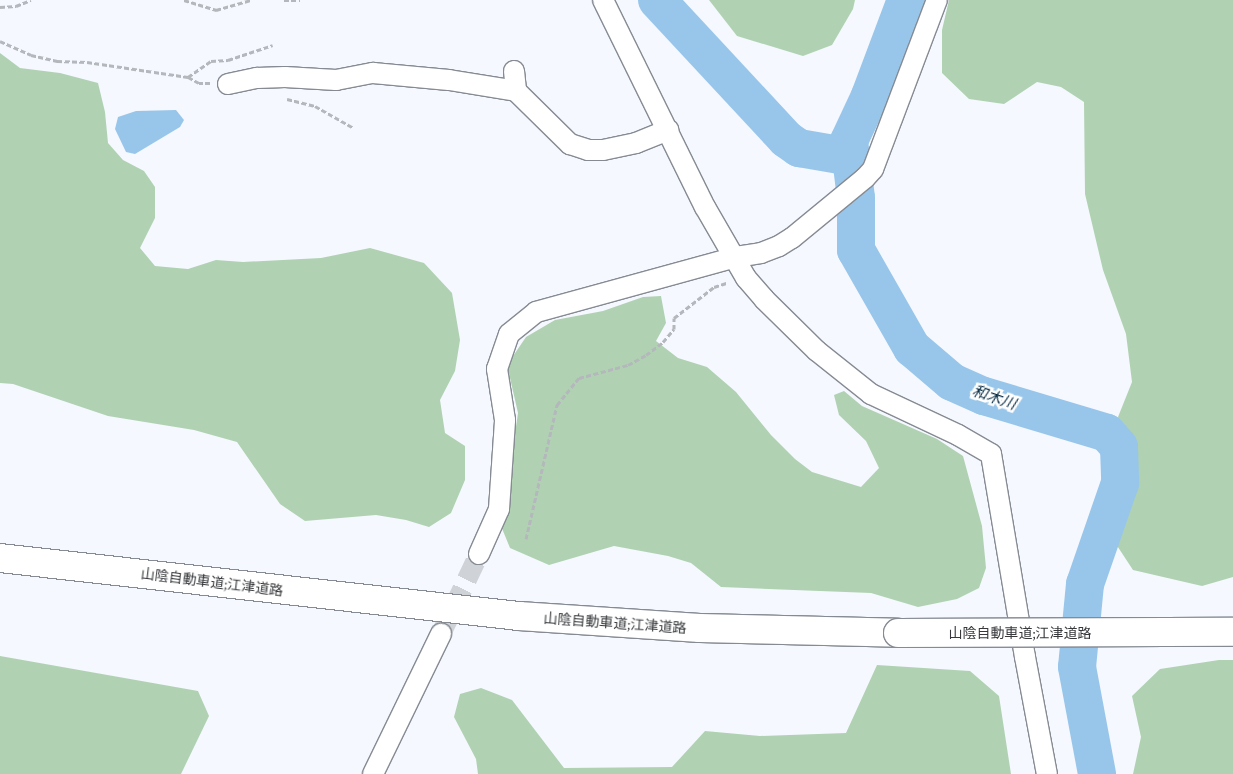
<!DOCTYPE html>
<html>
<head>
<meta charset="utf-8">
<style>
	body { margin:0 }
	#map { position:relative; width:1233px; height:774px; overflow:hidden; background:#f5f8fe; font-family:"Crimson Pro","Noto Sans JP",serif }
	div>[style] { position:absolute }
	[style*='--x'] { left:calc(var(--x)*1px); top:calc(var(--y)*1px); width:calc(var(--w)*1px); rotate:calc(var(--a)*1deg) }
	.green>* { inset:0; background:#b0d2b2 }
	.water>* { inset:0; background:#98c6ea }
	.river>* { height:38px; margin:-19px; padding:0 19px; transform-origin:19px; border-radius:19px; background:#98c6ea }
	.street-tunnel>* { height:20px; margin-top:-10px; transform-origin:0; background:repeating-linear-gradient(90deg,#cfd2d7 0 20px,transparent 0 30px) }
	.path>* { height:3px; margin-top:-1.5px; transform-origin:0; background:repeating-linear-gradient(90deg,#b4b7bc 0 5px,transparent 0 7.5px) }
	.roads { filter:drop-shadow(1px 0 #868b93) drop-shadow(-1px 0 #868b93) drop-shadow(0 1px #868b93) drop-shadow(0 -1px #868b93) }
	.street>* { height:20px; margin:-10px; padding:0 10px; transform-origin:10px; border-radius:10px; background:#fff }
	.highway>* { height:28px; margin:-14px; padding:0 14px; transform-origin:14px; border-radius:14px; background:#fff }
	.bridges { filter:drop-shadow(1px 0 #868b93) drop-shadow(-1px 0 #868b93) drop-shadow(0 1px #868b93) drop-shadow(0 -1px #868b93) }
	.highway-bridge>* { height:28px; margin:-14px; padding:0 14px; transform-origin:14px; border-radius:14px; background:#fff }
	span { translate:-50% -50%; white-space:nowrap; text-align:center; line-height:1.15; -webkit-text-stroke:5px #fff; paint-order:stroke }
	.street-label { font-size:14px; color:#36383b }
	.water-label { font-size:15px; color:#062c44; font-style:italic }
</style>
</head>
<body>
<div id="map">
	<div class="green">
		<div style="clip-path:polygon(709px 0,855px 0,853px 9px,832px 45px,803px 56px,737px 36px)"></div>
		<div style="clip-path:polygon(949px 0,1233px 0,1233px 577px,1202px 586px,1133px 570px,1112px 538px,1134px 480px,1118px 417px,1132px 382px,1126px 334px,1103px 270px,1085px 194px,1084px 102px,1061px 87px,1037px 82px,1004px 104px,969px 99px,942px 73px,942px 30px)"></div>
		<div style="clip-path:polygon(0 53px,20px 68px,60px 73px,98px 83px,105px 112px,108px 143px,123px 160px,144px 171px,155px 187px,155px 218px,140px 248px,155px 266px,188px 269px,216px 260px,243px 262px,321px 258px,370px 248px,424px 263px,452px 293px,460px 340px,455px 371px,440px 400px,445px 433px,465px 446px,465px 480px,451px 513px,429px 527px,406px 520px,376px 515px,305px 521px,280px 504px,237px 442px,194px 430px,108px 416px,13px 384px,0 383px)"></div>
		<div style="clip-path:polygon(661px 296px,666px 323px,656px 341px,678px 358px,707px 367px,736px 392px,771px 435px,795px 459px,812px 472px,861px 487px,879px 468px,866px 441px,839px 415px,834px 395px,844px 391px,862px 406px,937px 439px,963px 456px,982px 526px,986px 568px,979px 588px,957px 599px,918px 607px,871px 593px,721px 587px,691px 563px,668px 556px,614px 546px,549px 565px,510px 548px,501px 526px,518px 413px,507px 365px,526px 337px,555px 320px,603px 311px,643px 297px)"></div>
		<div style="clip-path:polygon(0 656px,198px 691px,209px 716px,181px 774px,0 774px)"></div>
		<div style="clip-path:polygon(1219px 660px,1233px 660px,1233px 774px,1133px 774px,1141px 737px,1132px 696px,1160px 669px)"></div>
		<div style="clip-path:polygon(877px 665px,970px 671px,999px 696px,1011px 774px,478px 774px,476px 759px,454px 717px,460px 694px,481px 688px,512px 700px,564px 768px,672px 767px,705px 731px,760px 736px,846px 733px)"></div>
	</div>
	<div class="water">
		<div style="clip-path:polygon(176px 110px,184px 120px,180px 127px,135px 154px,126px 152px,115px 129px,118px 117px,136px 111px)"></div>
	</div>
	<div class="river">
		<div style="--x:657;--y:0;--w:190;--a:47.1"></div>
		<div style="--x:786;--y:139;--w:16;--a:35"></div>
		<div style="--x:799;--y:148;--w:53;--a:9.8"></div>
		<div style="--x:906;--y:0;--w:103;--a:110.6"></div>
		<div style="--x:870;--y:96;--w:50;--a:115"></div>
		<div style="--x:849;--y:141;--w:57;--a:83"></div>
		<div style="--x:856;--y:198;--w:52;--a:90"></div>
		<div style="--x:856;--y:250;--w:113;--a:60.3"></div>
		<div style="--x:912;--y:348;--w:52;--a:40.4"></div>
		<div style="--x:952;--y:382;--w:35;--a:24"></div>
		<div style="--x:984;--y:396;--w:128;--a:16.7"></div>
		<div style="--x:1107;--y:433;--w:18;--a:49"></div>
		<div style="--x:1119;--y:447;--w:36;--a:88"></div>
		<div style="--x:1120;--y:483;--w:107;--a:109.1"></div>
		<div style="--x:1085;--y:584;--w:83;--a:95.5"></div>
		<div style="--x:1077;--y:667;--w:109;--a:79.4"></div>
	</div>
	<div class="street-tunnel">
		<div style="--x:441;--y:634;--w:89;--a:-64.6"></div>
	</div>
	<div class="path">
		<div style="--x:184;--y:0;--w:34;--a:17"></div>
		<div style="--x:216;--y:10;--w:37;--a:-16"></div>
		<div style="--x:284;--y:0;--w:16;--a:0"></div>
		<div style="--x:0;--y:7;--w:16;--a:-4"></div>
		<div style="--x:16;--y:6;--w:16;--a:-22"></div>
		<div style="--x:0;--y:41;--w:34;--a:24"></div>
		<div style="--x:31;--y:55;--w:27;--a:13"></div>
		<div style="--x:57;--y:61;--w:30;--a:2"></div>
		<div style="--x:87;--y:62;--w:102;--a:8.4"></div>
		<div style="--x:210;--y:83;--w:11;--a:180"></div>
		<div style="--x:199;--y:83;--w:13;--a:-151"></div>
		<div style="--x:188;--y:77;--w:28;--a:-35"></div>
		<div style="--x:211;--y:61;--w:17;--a:-3"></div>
		<div style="--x:228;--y:60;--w:47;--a:-18.4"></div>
		<div style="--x:287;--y:99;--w:29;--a:14"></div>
		<div style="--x:315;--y:106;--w:43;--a:29.6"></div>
		<div style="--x:526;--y:539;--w:138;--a:-77"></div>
		<div style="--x:557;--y:405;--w:35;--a:-51"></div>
		<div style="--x:579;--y:378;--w:51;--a:-14.9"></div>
		<div style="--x:628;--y:365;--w:21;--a:-29"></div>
		<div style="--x:646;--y:355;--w:21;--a:-37"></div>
		<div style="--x:663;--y:342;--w:17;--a:-50"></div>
		<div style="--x:674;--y:329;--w:11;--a:-90"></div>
		<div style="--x:674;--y:318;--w:51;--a:-37.8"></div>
		<div style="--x:714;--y:287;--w:13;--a:-18"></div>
	</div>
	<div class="roads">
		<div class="street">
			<div style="--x:603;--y:0;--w:231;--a:63.8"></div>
			<div style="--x:705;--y:207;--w:82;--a:60"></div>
			<div style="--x:746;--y:278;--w:28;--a:49"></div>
			<div style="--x:764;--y:299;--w:74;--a:44.5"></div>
			<div style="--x:817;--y:351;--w:69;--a:38.5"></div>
			<div style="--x:871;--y:394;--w:96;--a:25.2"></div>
			<div style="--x:958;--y:435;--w:38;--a:30"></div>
			<div style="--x:991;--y:454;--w:206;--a:80.5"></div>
			<div style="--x:1025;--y:657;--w:119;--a:79.4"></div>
			<div style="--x:514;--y:71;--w:20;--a:84"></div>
			<div style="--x:516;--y:91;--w:76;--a:44.5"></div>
			<div style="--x:570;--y:144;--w:19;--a:18"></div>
			<div style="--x:588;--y:150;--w:15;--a:0"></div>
			<div style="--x:603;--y:150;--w:34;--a:-12"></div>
			<div style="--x:636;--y:143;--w:35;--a:-22"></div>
			<div style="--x:228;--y:84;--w:30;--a:-12"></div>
			<div style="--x:257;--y:78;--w:28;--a:-2"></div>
			<div style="--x:285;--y:77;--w:51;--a:3.4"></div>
			<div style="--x:336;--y:80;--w:38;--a:-11"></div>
			<div style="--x:373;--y:73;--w:76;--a:5.3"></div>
			<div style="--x:449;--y:80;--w:68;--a:9.3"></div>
			<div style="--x:479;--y:554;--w:49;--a:-66"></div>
			<div style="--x:499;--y:509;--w:89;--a:-86.1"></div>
			<div style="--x:505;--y:420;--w:52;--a:-98.9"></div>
			<div style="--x:497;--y:369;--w:37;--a:-71"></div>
			<div style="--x:509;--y:334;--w:35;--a:-39"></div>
			<div style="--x:536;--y:312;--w:207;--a:-15.4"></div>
			<div style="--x:736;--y:257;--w:25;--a:-9"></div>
			<div style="--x:761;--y:253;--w:19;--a:-21"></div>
			<div style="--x:779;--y:246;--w:15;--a:-32"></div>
			<div style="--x:792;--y:238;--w:94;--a:-39.4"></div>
			<div style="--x:865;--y:178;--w:12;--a:-48"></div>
			<div style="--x:873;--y:169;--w:181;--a:-69.3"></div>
			<div style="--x:373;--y:774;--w:156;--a:-64.1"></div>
		</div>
		<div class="highway">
			<div style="--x:0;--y:558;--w:522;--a:6.38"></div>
			<div style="--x:519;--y:616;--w:181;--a:3.8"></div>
			<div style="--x:700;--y:628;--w:198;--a:1.4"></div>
		</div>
	</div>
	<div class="bridges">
		<div class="highway-bridge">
			<div style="--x:898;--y:633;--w:335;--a:-0.2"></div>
		</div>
	</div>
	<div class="street-label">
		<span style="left:212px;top:582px;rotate:7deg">山陰自動車道;江津道路</span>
		<span style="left:615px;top:623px;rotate:4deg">山陰自動車道;江津道路</span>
		<span style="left:1020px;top:633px">山陰自動車道;江津道路</span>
	</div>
	<div class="water-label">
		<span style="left:994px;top:398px;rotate:19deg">和木川</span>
	</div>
</div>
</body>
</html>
